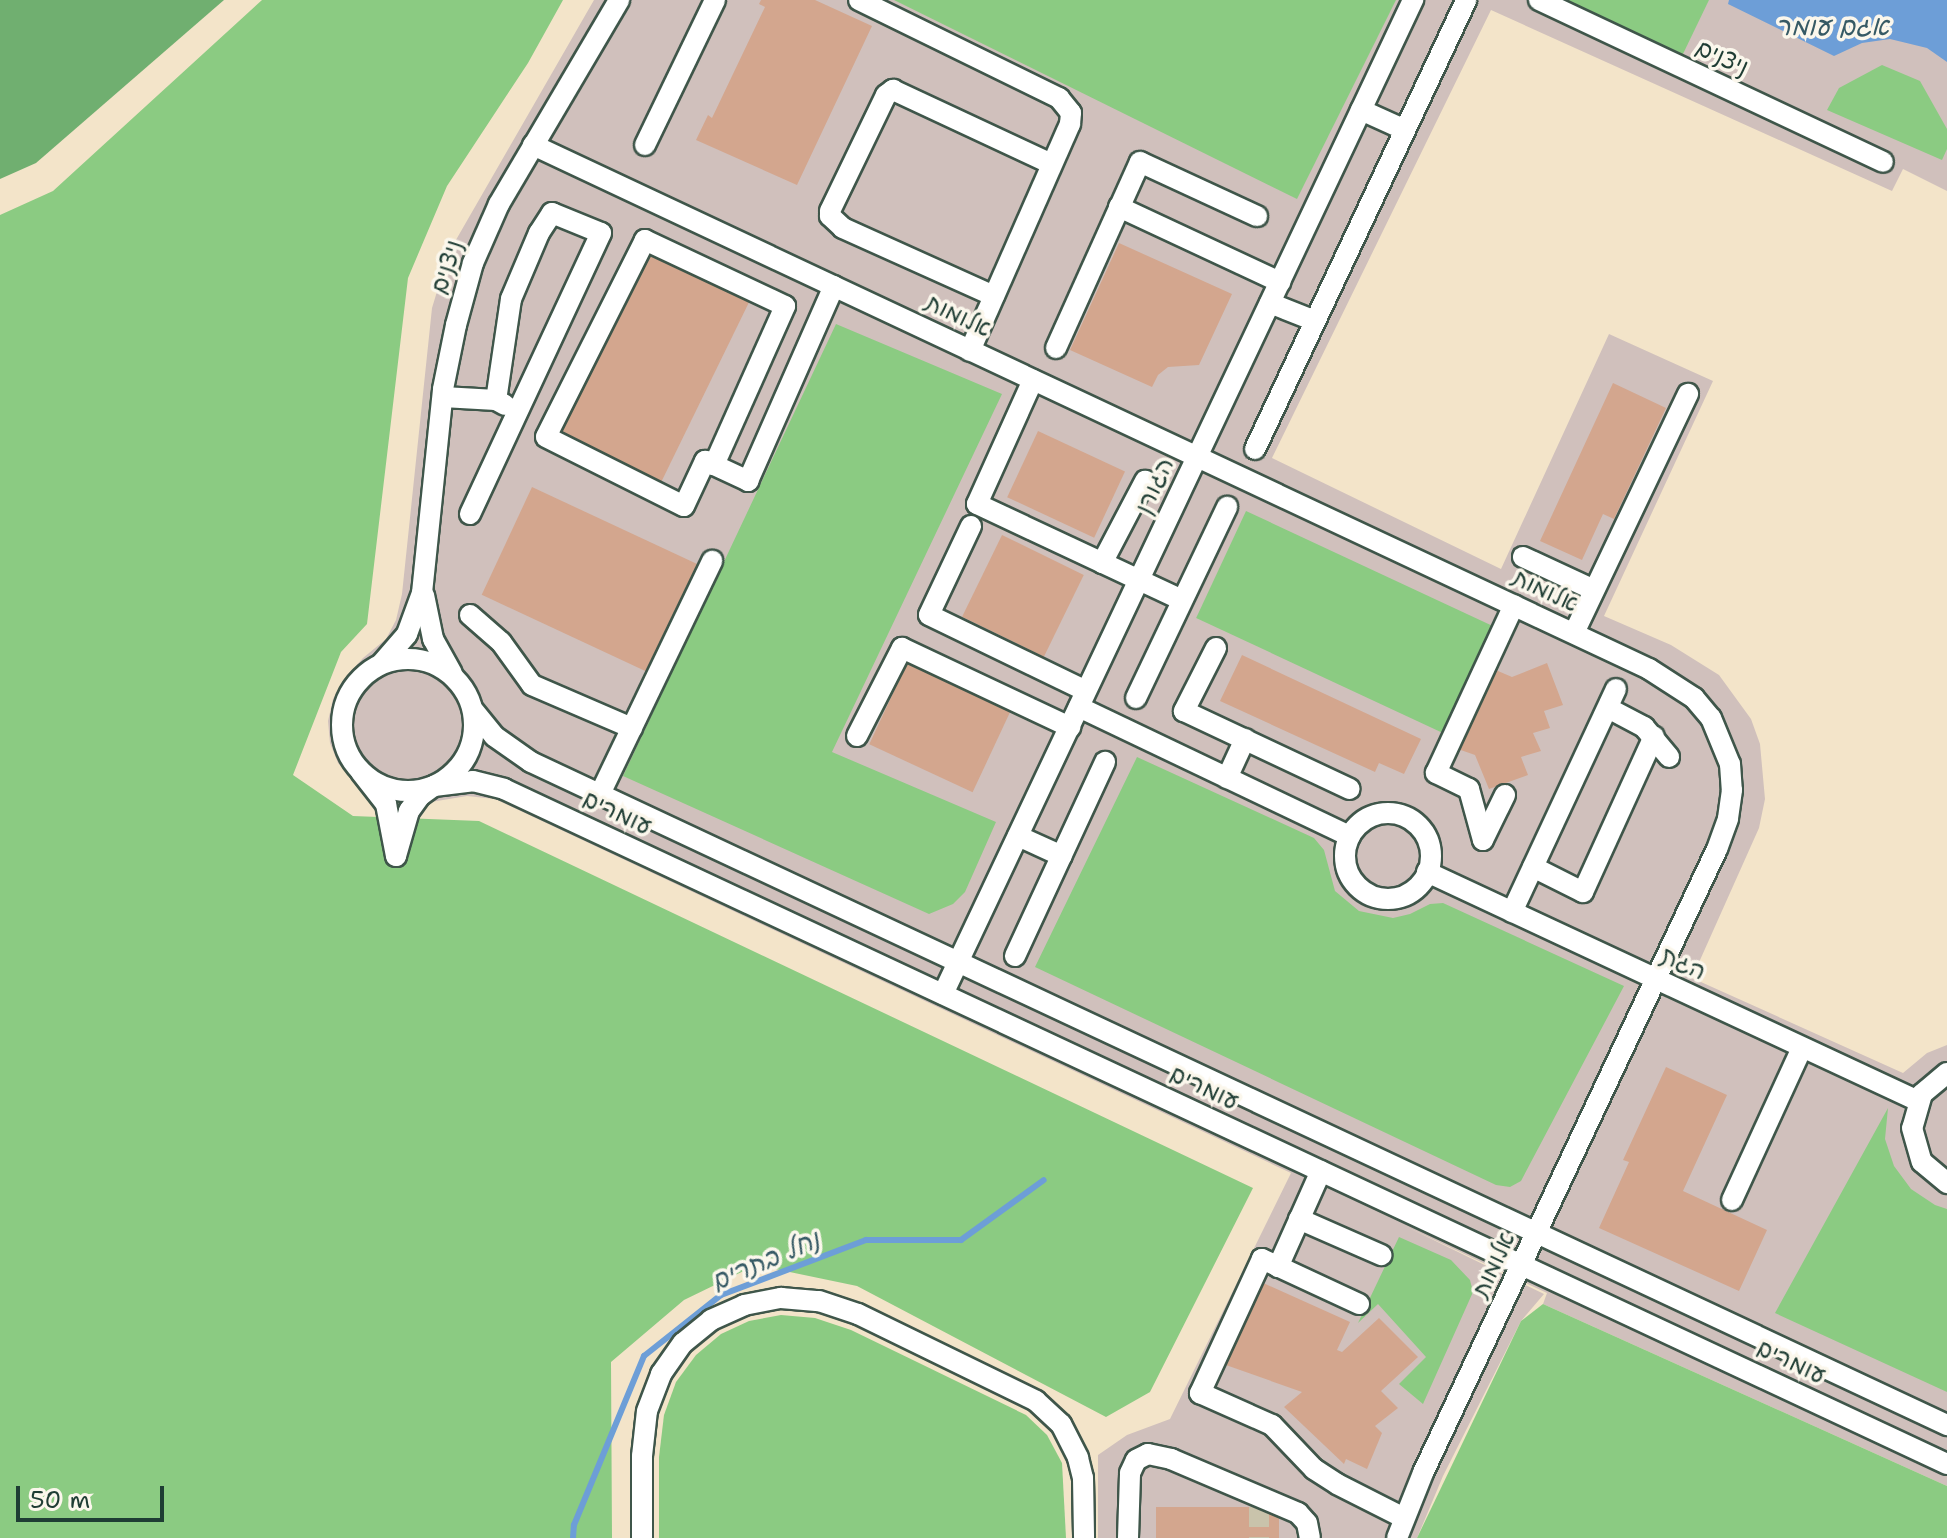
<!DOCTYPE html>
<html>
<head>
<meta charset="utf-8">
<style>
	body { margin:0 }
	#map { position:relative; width:1947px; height:1538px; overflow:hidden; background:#f3e4c9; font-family:"Shantell Sans","Playpen Sans Hebrew",sans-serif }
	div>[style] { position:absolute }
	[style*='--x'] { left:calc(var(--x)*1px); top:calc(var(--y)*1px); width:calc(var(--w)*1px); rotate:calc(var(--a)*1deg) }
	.industrial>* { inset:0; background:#d0c0bc }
	.green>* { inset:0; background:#8bcb82; transform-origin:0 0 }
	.forest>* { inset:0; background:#70af70 }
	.water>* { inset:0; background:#6d9ed7 }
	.stream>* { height:6px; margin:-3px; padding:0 3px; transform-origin:3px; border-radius:3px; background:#6d9ed7 }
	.building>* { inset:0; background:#d3a68e; transform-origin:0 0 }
	.minor-tunnel>* { height:20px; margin-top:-10px; transform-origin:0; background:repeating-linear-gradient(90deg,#c9c3ab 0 20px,transparent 0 30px) }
	.roads { filter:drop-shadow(2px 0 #3f564a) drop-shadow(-2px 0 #3f564a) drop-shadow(0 2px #3f564a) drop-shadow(0 -2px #3f564a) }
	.minor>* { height:20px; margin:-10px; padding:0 10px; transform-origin:10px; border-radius:10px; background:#fff }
	.minor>.ring { margin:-10px; padding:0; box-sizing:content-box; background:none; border:20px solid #fff; border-radius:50% }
	span { translate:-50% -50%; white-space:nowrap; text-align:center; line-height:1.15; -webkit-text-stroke:7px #fbf7ec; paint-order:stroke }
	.street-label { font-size:24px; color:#1f3d34 }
	.water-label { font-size:26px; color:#365a65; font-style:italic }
	.scale { position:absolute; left:16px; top:1486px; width:148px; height:36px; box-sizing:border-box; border:4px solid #1f3d34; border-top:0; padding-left:10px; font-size:24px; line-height:28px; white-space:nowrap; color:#1f3d34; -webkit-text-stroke:6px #fbf7ec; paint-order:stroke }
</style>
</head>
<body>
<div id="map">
	<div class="industrial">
		<div style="clip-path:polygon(594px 0,1947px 0,1947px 191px,1903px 169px,1892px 191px,1491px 10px,1272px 458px,1501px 569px,1609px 334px,1713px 381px,1604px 616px,1671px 645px,1719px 675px,1751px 719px,1760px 744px,1765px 799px,1759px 828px,1692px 978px,1903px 1073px,1927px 1053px,1947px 1045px,1947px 1486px,1543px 1304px,1547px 1293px,1405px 1226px,1544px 1294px,1521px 1321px,1443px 1476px,1417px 1538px,1098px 1538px,1098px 1455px,1127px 1435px,1170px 1419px,1291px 1173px,495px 799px,467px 796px,419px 804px,387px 803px,367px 794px,353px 780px,338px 763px,330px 743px,328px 721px,333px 699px,344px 679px,363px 658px,386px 639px,396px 620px,402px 594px,432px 308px,449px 252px)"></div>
	</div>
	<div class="green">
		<div style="clip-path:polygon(262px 0,563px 0,528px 63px,447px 186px,408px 278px,367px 624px,341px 652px,293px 775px,353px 816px,479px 821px,1253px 1188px,1150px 1392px,1106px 1417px,857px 1286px,756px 1265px,684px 1300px,611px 1362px,612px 1538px,0 1538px,0 215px,53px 191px)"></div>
		<div style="clip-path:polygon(894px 0,1396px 0,1297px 199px)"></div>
		<div style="clip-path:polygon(1564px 0,1709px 0,1682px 56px)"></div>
		<div style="clip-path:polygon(1882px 65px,1920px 81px,1947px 129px,1947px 149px,1942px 160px,1827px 110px,1839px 88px)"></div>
		<div style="clip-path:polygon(836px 324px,1002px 394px,832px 752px,996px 822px,965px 892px,953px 904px,929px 914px,623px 776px)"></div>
		<div style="left:1246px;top:511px;width:274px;height:118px;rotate:25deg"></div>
		<div style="clip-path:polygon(1137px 757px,1314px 838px,1324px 850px,1335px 891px,1359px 911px,1393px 918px,1410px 914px,1430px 904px,1443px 903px,1624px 986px,1521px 1181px,1510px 1187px,1496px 1185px,1035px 967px)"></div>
		<div style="clip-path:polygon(1888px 1108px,1885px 1139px,1894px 1166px,1911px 1189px,1935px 1205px,1947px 1209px,1947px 1392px,1775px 1313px)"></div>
		<div style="clip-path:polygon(1399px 1237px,1451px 1260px,1470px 1280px,1473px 1292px,1423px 1404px,1399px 1384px,1426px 1357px,1378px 1304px,1358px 1323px)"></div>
		<div style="clip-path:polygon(1543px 1304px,1947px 1486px,1947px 1538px,1417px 1538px,1521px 1321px)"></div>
		<div style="clip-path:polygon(781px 1315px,815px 1318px,851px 1330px,1026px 1415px,1047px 1435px,1062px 1463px,1066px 1538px,659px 1538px,659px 1457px,664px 1415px,676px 1382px,696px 1355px,721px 1334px,749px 1321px)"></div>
	</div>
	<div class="forest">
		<div style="clip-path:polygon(0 0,224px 0,36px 163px,0 179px)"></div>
	</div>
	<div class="water">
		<div style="clip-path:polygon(1729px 0,1947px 0,1947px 62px,1927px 48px,1890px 39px,1862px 43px,1834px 56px,1728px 4px)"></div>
	</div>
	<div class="stream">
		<div style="--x:573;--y:1538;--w:13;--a:-86"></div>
		<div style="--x:574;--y:1525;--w:183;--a:-67.5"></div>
		<div style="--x:644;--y:1356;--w:98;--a:-38.4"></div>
		<div style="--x:721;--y:1295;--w:155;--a:-20.8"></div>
		<div style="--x:866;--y:1240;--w:95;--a:0"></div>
		<div style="--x:961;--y:1240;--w:102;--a:-35.9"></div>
	</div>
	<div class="building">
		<div style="clip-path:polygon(761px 0,815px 0,872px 26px,797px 185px,696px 140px,708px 115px,712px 118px,765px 7px,759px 4px)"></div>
		<div style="clip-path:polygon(1119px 243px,1232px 294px,1199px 365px,1168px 367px,1158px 375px,1152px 387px,1070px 350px)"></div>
		<div style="left:647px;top:249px;width:115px;height:203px;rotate:26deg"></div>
		<div style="clip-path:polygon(1613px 383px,1666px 408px,1614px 519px,1603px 514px,1582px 560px,1540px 541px)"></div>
		<div style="left:1038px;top:431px;width:96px;height:73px;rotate:25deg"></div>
		<div style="left:532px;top:487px;width:184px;height:119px;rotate:25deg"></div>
		<div style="left:1002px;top:535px;width:91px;height:91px;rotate:26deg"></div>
		<div style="clip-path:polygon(1242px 655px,1421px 739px,1404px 774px,1379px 763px,1375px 772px,1220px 701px)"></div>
		<div style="left:909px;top:659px;width:114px;height:94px;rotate:25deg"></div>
		<div style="clip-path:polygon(1547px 663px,1563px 705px,1544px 711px,1550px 728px,1533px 733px,1541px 751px,1521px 757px,1528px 775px,1489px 789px,1475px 755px,1455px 748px,1491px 668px,1512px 677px)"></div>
		<div style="clip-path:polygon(1666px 1067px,1727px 1095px,1683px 1191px,1767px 1230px,1739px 1291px,1599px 1228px,1629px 1162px,1623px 1160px)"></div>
		<div style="clip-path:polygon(1261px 1282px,1350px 1322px,1337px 1350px,1342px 1352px,1379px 1318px,1418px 1357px,1381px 1391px,1398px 1408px,1375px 1426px,1382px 1433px,1367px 1469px,1346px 1459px,1344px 1464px,1284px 1407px,1302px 1392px,1223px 1364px)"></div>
		<div style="left:1156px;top:1507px;width:123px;height:31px"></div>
	</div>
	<div class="minor-tunnel">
		<div style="--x:1259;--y:1507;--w:31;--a:90"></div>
	</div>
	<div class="roads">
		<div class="minor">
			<div style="--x:859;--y:0;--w:223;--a:26.1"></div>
			<div style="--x:1059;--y:98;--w:19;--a:51"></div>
			<div style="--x:1071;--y:113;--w:11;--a:95"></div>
			<div style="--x:1070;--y:124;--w:248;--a:113.8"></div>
			<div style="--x:1539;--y:0;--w:380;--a:25.2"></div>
			<div style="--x:1361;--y:110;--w:48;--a:24.4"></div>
			<div style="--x:533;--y:145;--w:1233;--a:25.15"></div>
			<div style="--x:1649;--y:669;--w:54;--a:32.8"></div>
			<div style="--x:1694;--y:698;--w:26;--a:50"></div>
			<div style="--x:1711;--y:718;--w:50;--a:67.6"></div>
			<div style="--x:1730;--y:764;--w:26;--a:86"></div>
			<div style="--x:1732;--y:790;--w:29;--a:98"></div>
			<div style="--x:1728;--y:819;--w:32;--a:110"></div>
			<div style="--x:1717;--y:849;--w:690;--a:115.23"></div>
			<div style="--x:1423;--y:1473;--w:70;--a:111.8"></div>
			<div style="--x:645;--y:145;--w:161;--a:-64.2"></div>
			<div style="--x:1119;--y:207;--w:178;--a:25"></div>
			<div style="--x:994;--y:296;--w:166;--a:-155.8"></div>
			<div style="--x:843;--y:228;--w:18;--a:-137"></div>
			<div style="--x:830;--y:216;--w:5;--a:-90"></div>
			<div style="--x:830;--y:211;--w:129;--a:-64.2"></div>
			<div style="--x:886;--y:95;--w:9;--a:-36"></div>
			<div style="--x:893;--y:90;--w:175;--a:25"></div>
			<div style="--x:1270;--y:303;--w:48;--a:21.8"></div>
			<div style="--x:1056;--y:348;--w:204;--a:-65.7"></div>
			<div style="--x:1140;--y:162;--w:129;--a:24.8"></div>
			<div style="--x:1033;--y:380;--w:136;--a:114.3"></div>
			<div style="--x:977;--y:504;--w:226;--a:25.1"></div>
			<div style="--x:443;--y:397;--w:53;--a:3.2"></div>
			<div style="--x:496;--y:400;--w:10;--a:29"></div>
			<div style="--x:1255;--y:449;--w:496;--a:-64.8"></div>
			<div style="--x:714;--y:465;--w:174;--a:-65.9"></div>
			<div style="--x:785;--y:306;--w:155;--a:-154.8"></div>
			<div style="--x:645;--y:240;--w:220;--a:116.7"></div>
			<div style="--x:546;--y:437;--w:154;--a:26.6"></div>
			<div style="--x:684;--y:506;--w:50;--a:-65"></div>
			<div style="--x:705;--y:461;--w:10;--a:24"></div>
			<div style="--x:714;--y:465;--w:38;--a:25"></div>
			<div style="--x:748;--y:481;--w:213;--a:-66.2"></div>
			<div style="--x:470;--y:514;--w:310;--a:-65"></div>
			<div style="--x:601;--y:233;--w:53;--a:-157.8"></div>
			<div style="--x:552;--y:213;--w:24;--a:123"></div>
			<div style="--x:539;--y:233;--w:72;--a:113"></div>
			<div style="--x:511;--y:299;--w:102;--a:98.4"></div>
			<div style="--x:971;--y:526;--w:98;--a:115.3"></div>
			<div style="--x:929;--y:615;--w:174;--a:25.8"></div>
			<div style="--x:1523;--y:557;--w:78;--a:24.9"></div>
			<div style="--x:1102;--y:563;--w:93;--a:-62.3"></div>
			<div style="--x:424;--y:595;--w:45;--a:78.4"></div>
			<div style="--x:433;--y:639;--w:39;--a:61"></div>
			<div style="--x:470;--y:615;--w:41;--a:41.1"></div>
			<div style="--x:501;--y:642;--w:53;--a:54.2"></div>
			<div style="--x:532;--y:685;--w:109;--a:23.3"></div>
			<div style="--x:1574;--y:633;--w:265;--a:-64.5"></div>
			<div style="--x:1216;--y:648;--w:71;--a:116.9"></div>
			<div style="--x:1184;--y:711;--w:183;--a:25.2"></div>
			<div class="ring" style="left:342px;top:659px;width:112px;height:112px"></div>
			<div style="--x:382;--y:663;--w:38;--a:-49"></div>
			<div style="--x:407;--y:634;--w:44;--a:-69.9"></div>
			<div style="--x:422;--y:593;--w:205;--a:-84.1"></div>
			<div style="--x:443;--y:389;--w:65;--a:-78.5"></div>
			<div style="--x:456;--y:325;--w:64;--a:-74.7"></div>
			<div style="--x:473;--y:263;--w:64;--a:-66.2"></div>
			<div style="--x:499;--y:204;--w:237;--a:-59.5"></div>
			<div style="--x:1136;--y:698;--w:212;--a:-64.5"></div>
			<div style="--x:1079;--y:707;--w:300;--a:25.5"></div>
			<div style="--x:1608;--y:708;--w:41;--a:27.8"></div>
			<div style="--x:1644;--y:727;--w:39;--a:50"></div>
			<div style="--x:474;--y:711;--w:32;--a:51"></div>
			<div style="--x:494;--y:736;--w:45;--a:35.1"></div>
			<div style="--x:531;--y:762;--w:1564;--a:25.09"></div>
			<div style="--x:857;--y:736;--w:99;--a:-62.9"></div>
			<div style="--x:902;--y:648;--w:186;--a:25.2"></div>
			<div style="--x:361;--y:772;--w:41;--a:52"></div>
			<div style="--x:386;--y:804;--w:53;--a:79.1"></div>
			<div style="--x:396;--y:856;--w:47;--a:-73.9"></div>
			<div style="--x:409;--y:811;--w:19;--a:-54"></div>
			<div style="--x:420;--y:796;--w:17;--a:-36"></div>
			<div style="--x:434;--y:786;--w:39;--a:-7"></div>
			<div style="--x:473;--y:781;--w:32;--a:14"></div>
			<div style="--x:504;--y:789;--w:1593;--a:25.07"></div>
			<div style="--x:1227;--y:778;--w:43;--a:-65.2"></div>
			<div style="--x:600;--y:794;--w:259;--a:-64.3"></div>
			<div style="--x:1505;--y:795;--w:50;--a:116.1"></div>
			<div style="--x:1483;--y:840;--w:53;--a:-105.4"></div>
			<div style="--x:1469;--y:789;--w:37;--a:-154"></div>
			<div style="--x:1436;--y:773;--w:185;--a:-65.1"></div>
			<div class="ring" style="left:1345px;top:813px;width:66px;height:66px"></div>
			<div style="--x:1018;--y:836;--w:48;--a:24.4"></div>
			<div style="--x:1533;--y:867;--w:56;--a:26.6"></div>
			<div style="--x:1583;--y:892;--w:171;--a:-65.5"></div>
			<div style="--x:1427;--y:872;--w:542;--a:25"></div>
			<div style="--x:1512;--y:912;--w:246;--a:-65"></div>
			<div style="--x:1015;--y:956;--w:214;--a:-65.1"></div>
			<div style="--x:943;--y:994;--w:1100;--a:-64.69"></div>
			<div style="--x:1947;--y:1073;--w:33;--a:140"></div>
			<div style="--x:1922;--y:1094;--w:35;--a:106"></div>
			<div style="--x:1912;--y:1128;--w:35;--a:74"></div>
			<div style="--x:1922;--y:1162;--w:33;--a:40"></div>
			<div style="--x:1732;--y:1200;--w:167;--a:-65.3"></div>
			<div style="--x:1299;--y:1219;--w:90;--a:23.7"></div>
			<div style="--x:1278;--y:1267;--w:105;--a:-65.9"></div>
			<div style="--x:1359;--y:1304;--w:107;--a:-155.1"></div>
			<div style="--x:1262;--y:1259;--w:148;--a:114.8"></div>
			<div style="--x:1200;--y:1393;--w:79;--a:24"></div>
			<div style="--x:1272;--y:1425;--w:61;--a:46.3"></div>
			<div style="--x:1314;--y:1469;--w:27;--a:33"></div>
			<div style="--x:1337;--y:1484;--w:75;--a:26.9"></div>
			<div style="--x:642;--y:1538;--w:82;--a:-90"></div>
			<div style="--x:642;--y:1456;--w:45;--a:-83.7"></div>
			<div style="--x:647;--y:1411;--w:40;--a:-69"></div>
			<div style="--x:661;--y:1374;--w:38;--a:-55"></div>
			<div style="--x:683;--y:1343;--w:36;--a:-39"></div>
			<div style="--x:711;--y:1320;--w:36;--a:-24"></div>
			<div style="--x:744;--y:1305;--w:38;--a:-11"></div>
			<div style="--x:781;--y:1298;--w:38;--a:5"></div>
			<div style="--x:819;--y:1301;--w:41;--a:18.4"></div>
			<div style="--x:858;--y:1314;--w:198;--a:26"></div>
			<div style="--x:1036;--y:1401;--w:34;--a:43"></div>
			<div style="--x:1061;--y:1424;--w:38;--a:63"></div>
			<div style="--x:1078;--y:1458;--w:21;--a:76"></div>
			<div style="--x:1083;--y:1478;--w:60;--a:89"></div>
			<div style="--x:1128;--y:1538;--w:65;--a:-88.2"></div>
			<div style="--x:1130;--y:1473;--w:14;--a:-65"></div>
			<div style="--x:1136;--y:1460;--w:13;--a:-27"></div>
			<div style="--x:1148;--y:1454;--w:24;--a:12"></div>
			<div style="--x:1171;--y:1459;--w:138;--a:23"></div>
			<div style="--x:1298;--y:1513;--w:13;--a:48"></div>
			<div style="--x:1307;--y:1523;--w:15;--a:79"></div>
		</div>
	</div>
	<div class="street-label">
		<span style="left:1722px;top:58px;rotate:25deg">ניצנים</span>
		<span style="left:447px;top:267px;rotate:-72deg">ניצנים</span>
		<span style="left:958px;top:316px;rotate:25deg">אלומות</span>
		<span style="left:1155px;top:486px;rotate:-65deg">הגורן</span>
		<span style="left:1545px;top:591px;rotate:25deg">אלומות</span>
		<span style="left:617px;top:813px;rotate:25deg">עומרים</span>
		<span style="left:1683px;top:964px;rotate:25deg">הגת</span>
		<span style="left:1204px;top:1088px;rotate:25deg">עומרים</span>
		<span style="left:1494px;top:1265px;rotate:-65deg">אלומות</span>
		<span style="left:1791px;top:1362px;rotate:25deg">עומרים</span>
	</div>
	<div class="water-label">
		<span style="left:1832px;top:26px">אגם עומר</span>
		<span style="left:765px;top:1260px;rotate:-23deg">נחל בתרים</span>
	</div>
	<div class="scale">50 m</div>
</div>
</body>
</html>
